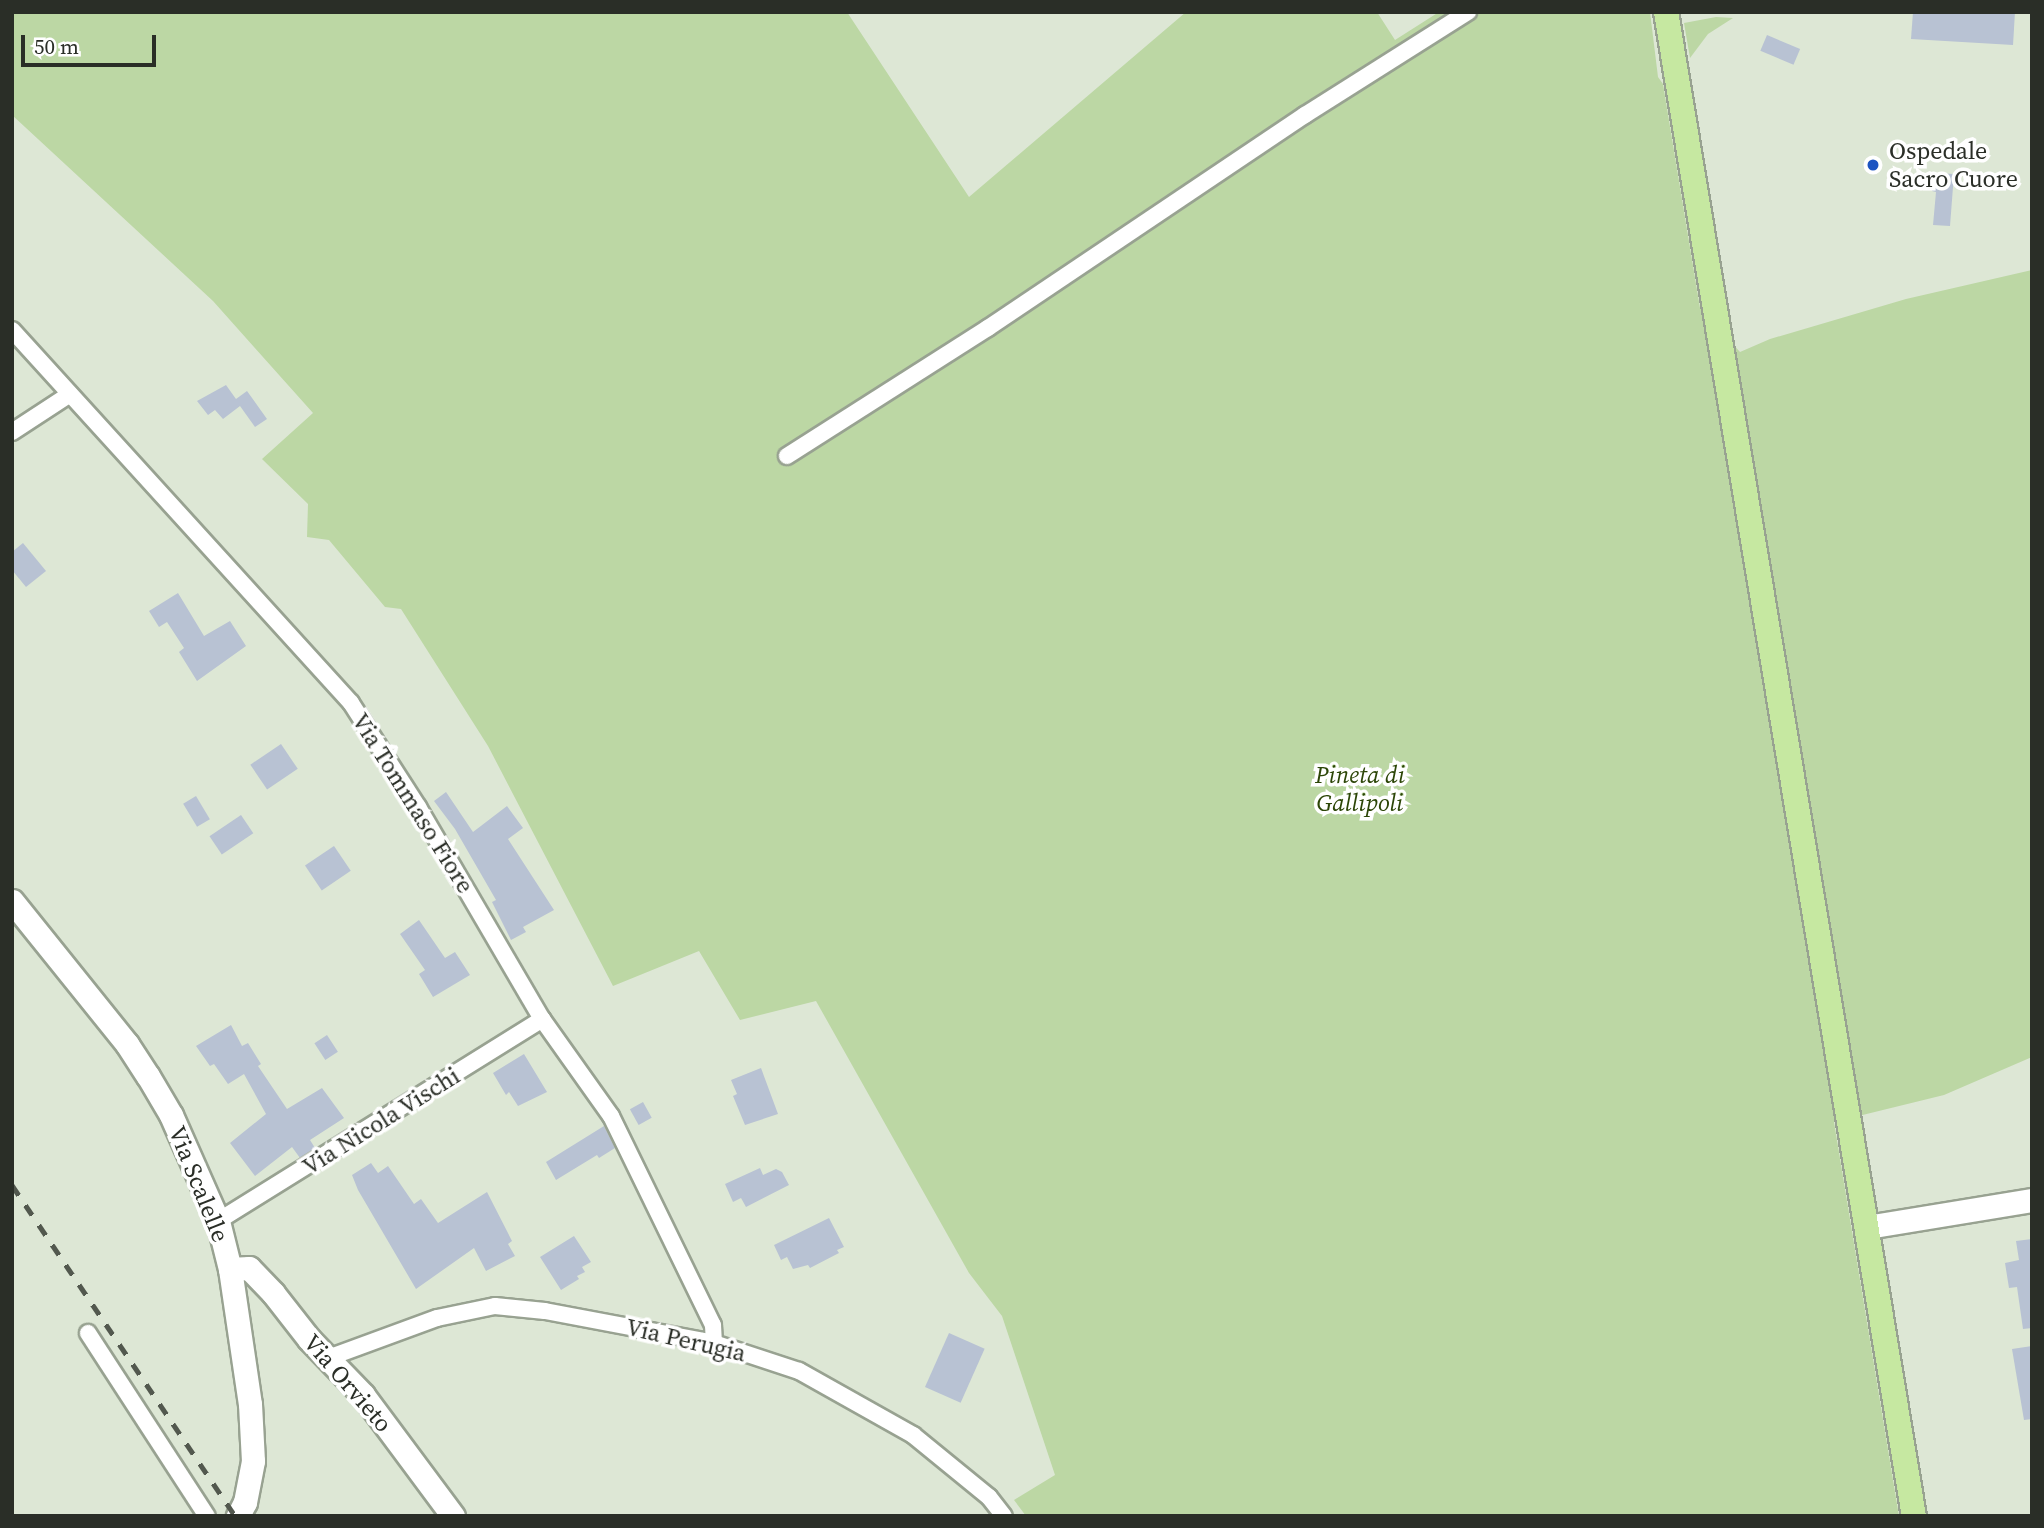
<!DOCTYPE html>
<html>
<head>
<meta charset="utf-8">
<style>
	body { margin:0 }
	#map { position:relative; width:2044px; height:1528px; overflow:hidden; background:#dde7d5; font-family:"Source Serif 4",serif }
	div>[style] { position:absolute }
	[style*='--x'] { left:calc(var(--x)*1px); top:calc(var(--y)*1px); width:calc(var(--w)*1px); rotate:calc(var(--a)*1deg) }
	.green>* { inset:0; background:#bcd7a4 }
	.building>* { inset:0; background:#b8c2d3; transform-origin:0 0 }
	.roads { filter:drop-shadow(2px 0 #98a291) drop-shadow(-2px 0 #98a291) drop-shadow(0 2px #98a291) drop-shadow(0 -2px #98a291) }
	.street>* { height:16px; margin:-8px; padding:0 8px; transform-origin:8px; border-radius:8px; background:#fff }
	.secondary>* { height:23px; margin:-11.5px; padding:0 11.5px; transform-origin:11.5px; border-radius:11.5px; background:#fff }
	.primary>* { height:24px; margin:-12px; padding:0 12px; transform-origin:12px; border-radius:12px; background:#c6e8a1 }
	.rail>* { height:5px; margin-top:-2.5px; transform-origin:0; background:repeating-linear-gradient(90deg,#52584e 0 12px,transparent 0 24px) }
	.dots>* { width:19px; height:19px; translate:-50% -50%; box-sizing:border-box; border:4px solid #fff; border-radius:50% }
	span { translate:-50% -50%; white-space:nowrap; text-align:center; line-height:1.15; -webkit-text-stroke:7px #fff; paint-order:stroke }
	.poi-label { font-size:24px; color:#2a2e27 }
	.left { translate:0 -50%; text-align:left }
	.park-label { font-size:24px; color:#2c4607; font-style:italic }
	.street-label { font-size:24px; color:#2a2e27 }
	.frame { position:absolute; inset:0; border:14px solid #2a2e27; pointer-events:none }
	.scale { position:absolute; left:21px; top:35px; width:135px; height:32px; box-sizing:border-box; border:4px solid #2a2e27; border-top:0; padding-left:9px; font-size:21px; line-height:24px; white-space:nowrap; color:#2a2e27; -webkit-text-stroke:5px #fff; paint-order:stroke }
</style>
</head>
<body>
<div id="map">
	<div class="green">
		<div style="clip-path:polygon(12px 12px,847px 12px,969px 197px,1186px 12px,1377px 12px,1395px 40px,1439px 12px,1650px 12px,1658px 77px,1663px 84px,1700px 308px,1740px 352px,1770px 339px,1906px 299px,2032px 270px,2032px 1057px,1944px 1095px,1834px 1122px,1899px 1516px,1026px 1516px,1014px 1500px,1055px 1475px,1002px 1316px,969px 1273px,816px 1001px,740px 1020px,699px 951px,613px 986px,488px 746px,401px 609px,385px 607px,329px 540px,307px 537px,308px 504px,262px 459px,313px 413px,213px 301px,12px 115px)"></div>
		<div style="clip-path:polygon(1716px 17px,1733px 18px,1708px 34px,1690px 58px,1684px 23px)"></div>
	</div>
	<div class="building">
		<div style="clip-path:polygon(1913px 12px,2015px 12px,2013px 45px,1911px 39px)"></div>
		<div style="left:1767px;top:35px;width:36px;height:17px;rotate:23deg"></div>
		<div style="clip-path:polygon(1934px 173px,1954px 174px,1950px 226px,1933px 225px,1936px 192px,1932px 191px)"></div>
		<div style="clip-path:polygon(226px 385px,236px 399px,247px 391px,267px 419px,255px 427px,240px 406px,223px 419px,215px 410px,208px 415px,197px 401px)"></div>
		<div style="clip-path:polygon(23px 543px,46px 571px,26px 587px,12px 570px,12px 552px)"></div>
		<div style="clip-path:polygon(178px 593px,204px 636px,230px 621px,246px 646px,197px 681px,179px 652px,184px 648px,167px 622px,159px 627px,149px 611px)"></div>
		<div style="left:281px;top:744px;width:30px;height:37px;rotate:56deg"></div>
		<div style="clip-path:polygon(446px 792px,473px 832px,507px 806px,523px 828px,508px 839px,554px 910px,523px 927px,526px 932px,511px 940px,492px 902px,496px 900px,455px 829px,434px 801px)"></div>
		<div style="left:196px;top:796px;width:27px;height:15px;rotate:59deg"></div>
		<div style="left:241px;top:815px;width:22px;height:38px;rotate:56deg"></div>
		<div style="left:334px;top:846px;width:30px;height:35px;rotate:56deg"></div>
		<div style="clip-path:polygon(419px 920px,445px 958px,455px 952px,470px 975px,433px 997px,419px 974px,425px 970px,400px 934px)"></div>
		<div style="clip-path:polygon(231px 1025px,242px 1046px,248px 1043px,261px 1064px,258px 1066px,287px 1109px,322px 1088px,344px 1118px,310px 1140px,315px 1148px,300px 1158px,292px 1147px,255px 1176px,230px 1143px,266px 1114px,244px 1074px,228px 1084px,214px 1064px,210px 1066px,196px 1046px)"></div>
		<div style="left:327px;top:1035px;width:20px;height:15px;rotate:57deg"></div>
		<div style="clip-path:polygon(524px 1054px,547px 1092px,518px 1106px,509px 1092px,506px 1095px,493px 1073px)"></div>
		<div style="clip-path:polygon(761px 1068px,778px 1114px,745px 1125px,733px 1096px,737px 1094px,731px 1080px)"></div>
		<div style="left:643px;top:1102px;width:18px;height:15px;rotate:61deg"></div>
		<div style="clip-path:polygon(604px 1126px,615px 1148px,599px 1158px,597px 1155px,556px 1180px,546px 1162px)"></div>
		<div style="clip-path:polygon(371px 1163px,378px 1173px,388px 1166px,414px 1204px,421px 1199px,438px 1223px,487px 1192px,512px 1241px,508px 1244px,515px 1256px,486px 1271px,474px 1248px,416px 1289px,358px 1190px,352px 1175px)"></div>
		<div style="clip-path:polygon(760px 1168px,763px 1175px,776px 1169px,782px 1172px,789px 1185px,746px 1207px,741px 1198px,733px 1202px,725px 1184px)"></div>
		<div style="clip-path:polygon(829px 1218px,844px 1247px,837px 1250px,839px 1253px,810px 1268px,808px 1265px,793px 1269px,787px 1257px,781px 1260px,774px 1245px)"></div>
		<div style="clip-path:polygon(574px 1236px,591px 1262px,582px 1267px,585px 1272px,577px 1276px,579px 1279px,561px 1290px,540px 1257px)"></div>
		<div style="clip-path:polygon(2032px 1239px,2032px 1328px,2023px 1329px,2017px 1287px,2009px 1288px,2005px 1263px,2019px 1260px,2016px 1241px)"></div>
		<div style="left:949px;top:1333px;width:39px;height:59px;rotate:24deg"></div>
		<div style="clip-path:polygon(2032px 1346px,2032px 1419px,2024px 1420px,2012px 1349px)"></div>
	</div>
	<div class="roads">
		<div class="street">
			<div style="--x:12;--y:330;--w:504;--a:47.73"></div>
			<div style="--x:351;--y:703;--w:124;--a:57.2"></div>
			<div style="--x:418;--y:807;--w:246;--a:59.7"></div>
			<div style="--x:542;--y:1019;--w:119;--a:54.6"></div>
			<div style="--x:611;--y:1116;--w:233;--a:64"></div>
			<div style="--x:713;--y:1325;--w:18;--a:87"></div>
			<div style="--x:12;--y:432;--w:69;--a:-33.2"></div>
			<div style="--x:787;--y:456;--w:238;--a:-32.5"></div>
			<div style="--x:988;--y:328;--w:382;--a:-33.9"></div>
			<div style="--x:1305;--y:115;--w:193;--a:-32.3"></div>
			<div style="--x:218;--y:1221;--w:382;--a:-31.9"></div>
			<div style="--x:88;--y:1333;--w:218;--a:57"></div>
			<div style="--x:328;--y:1358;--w:116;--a:-20.2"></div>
			<div style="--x:437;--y:1318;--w:59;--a:-11.7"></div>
			<div style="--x:495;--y:1306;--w:50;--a:5.7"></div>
			<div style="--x:545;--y:1311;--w:172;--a:10.7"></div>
			<div style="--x:714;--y:1343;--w:89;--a:18.2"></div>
			<div style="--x:799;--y:1371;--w:131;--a:29.3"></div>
			<div style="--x:913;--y:1435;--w:98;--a:39.2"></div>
			<div style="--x:989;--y:1497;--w:24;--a:52"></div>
		</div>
		<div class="secondary">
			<div style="--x:12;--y:901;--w:184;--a:51.2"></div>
			<div style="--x:127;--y:1044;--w:38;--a:57"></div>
			<div style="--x:148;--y:1076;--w:45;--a:59.5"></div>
			<div style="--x:171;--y:1115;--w:116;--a:66.1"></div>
			<div style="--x:218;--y:1221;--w:49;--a:76"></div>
			<div style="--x:230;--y:1269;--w:136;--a:81.6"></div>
			<div style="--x:250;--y:1404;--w:57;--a:87"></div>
			<div style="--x:253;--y:1461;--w:42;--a:101"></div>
			<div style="--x:245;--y:1502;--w:16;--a:117"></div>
			<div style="--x:1867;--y:1227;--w:167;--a:-9.3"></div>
			<div style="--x:230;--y:1269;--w:19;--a:-3"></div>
			<div style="--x:249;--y:1268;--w:35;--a:46"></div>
			<div style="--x:273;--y:1293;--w:58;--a:52"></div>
			<div style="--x:309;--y:1339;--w:78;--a:46"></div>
			<div style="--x:363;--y:1395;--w:151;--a:53.4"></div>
		</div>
		<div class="primary">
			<div style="--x:1666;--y:12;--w:1524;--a:80.64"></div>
		</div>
	</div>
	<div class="rail">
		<div style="--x:12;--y:1185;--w:399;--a:56"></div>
	</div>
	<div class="dots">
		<div style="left:1873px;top:165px;background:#1c54c1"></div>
	</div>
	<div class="poi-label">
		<span class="left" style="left:1889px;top:165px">Ospedale<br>Sacro Cuore</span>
	</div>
	<div class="park-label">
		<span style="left:1360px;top:789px">Pineta di<br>Gallipoli</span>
	</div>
	<div class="street-label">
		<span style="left:413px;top:803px;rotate:58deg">Via Tommaso Fiore</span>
		<span style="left:381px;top:1121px;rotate:-32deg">Via Nicola Vischi</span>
		<span style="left:199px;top:1184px;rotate:68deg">Via Scalelle</span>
		<span style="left:686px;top:1340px;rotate:13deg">Via Perugia</span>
		<span style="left:348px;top:1383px;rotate:49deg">Via Orvieto</span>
	</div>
	<div class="frame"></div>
	<div class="scale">50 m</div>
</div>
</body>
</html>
